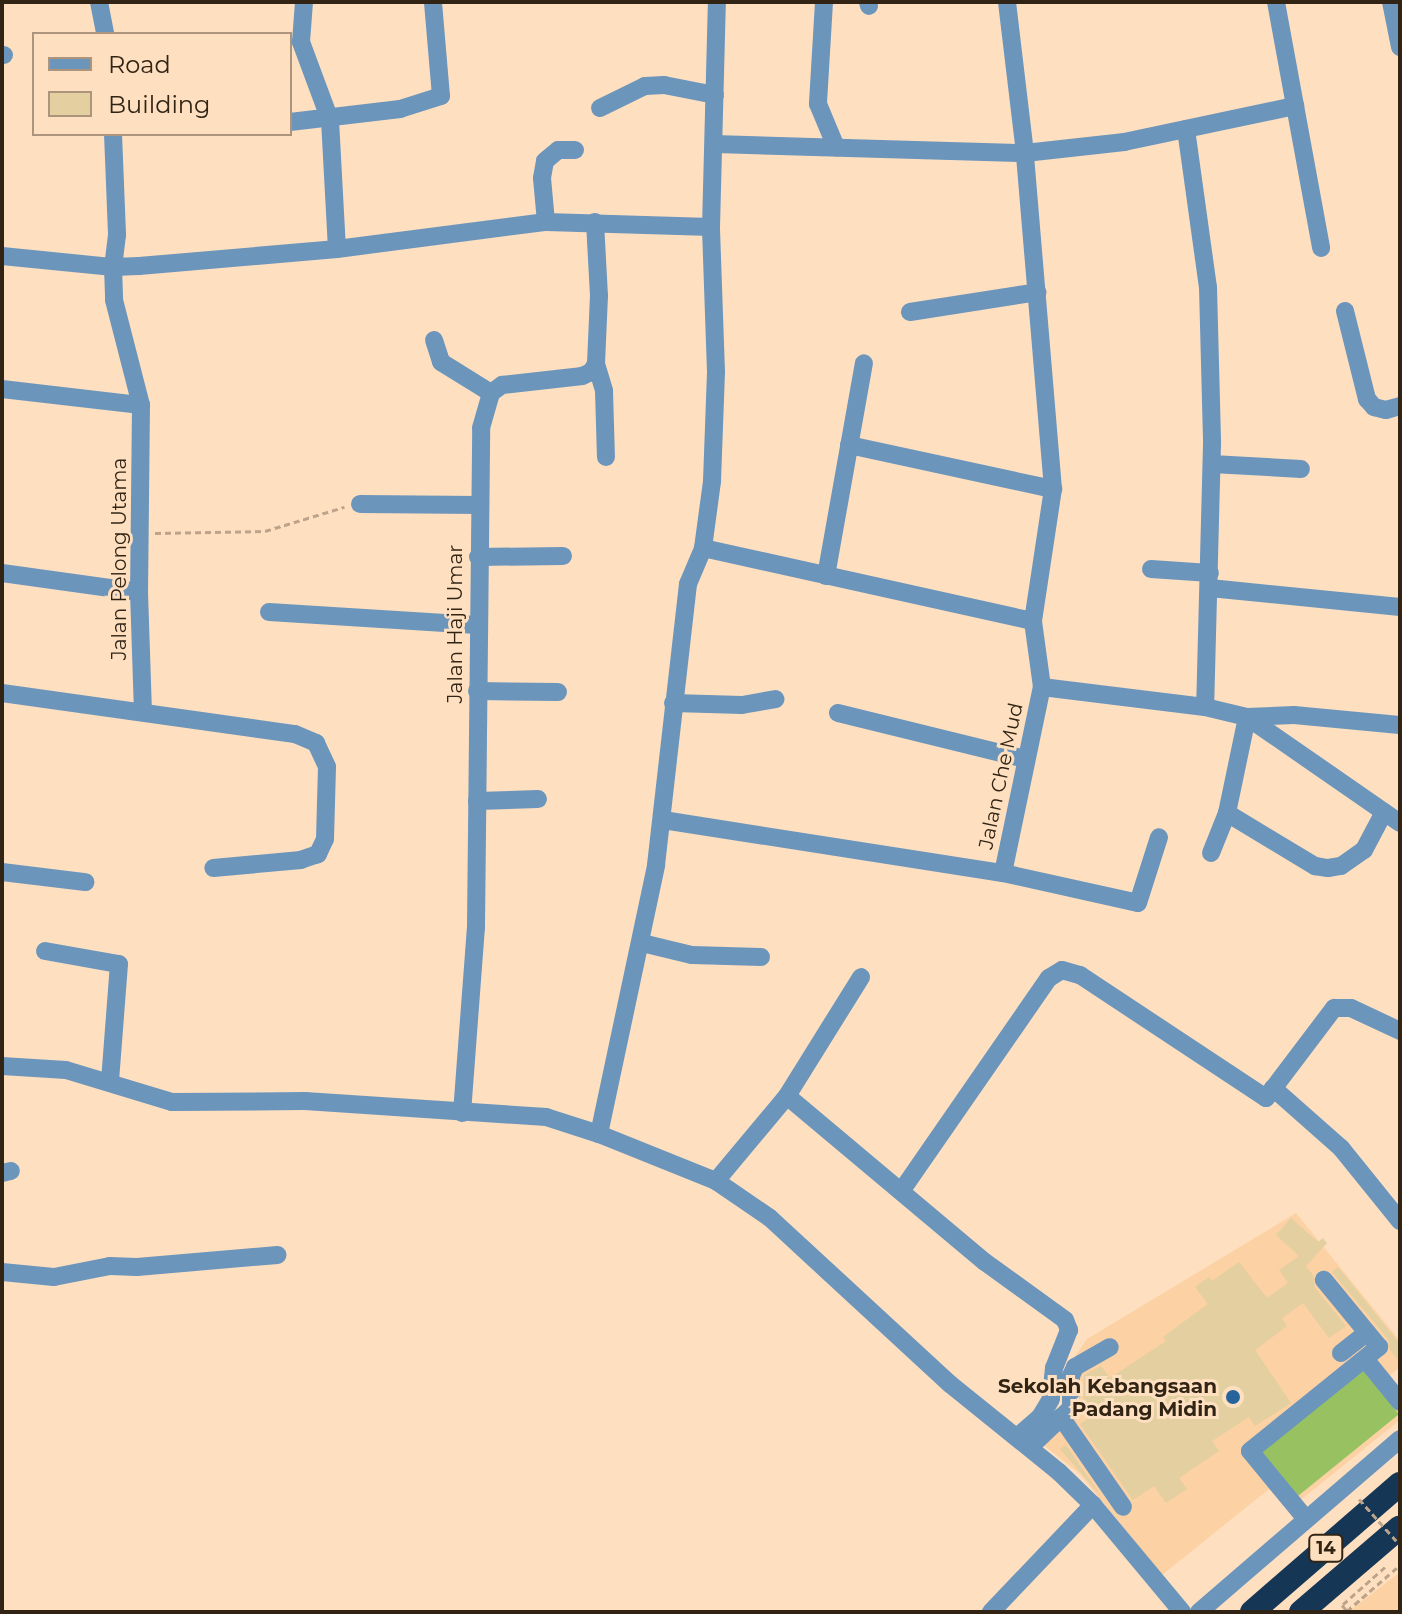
<!DOCTYPE html>
<html>
<head>
<meta charset="utf-8">
<style>
	body { margin:0 }
	#map { position:relative; width:1402px; height:1614px; overflow:hidden; background:#fee0c0; font-family:Montserrat,sans-serif }
	div>[style] { position:absolute }
	[style*='--x'] { left:calc(var(--x)*1px); top:calc(var(--y)*1px); width:calc(var(--w)*1px); rotate:calc(var(--a)*1deg) }
	.built>* { inset:0; background:#fcd1a4 }
	.green>* { inset:0; background:#98c262; transform-origin:0 0 }
	.building>* { inset:0; background:#e3cf9f }
	.path>* { height:3px; margin-top:-1.5px; transform-origin:0; background:repeating-linear-gradient(90deg,#bca389 0 6px,transparent 0 10px) }
	.minor>* { height:18px; margin:-9px; padding:0 9px; transform-origin:9px; border-radius:9px; background:#6c95bc }
	.highway>* { height:24px; margin:-12px; padding:0 12px; transform-origin:12px; border-radius:12px; background:#153654 }
	.path-bridge>* { height:3px; margin-top:-1.5px; transform-origin:0; background:repeating-linear-gradient(90deg,#bca389 0 6px,transparent 0 10px) }
	.dots>* { width:22px; height:22px; translate:-50% -50%; box-sizing:border-box; border:4px solid #fee0c0; border-radius:50% }
	span { translate:-50% -50%; white-space:nowrap; text-align:center; line-height:1.15; -webkit-text-stroke:6px #fee0c0; paint-order:stroke }
	.shield-label span { padding:2px 6px; background:#fee0c0; border:2px solid; border-radius:6px; -webkit-text-stroke-width:0 }
	.shield-label { font-size:18px; color:#322415; font-weight:700 }
	.street-label { font-size:20px; color:#322415 }
	.poi-label { font-size:20px; color:#322415; font-weight:700 }
	.right { translate:-100% -50%; text-align:right }
	.frame { position:absolute; inset:0; border:4px solid #322415; pointer-events:none }
	.legend { position:absolute; left:32px; top:32px; width:260px; height:104px; box-sizing:border-box; background:#fee0c0; border:2px solid #ac957c; margin:0; padding:10px 14px; list-style:none; font-size:24px; color:#322415 }
	.legend li { display:flex; align-items:center; gap:16px; height:40px }
	.legend b { width:40px; border:2px solid #ac957c }
</style>
</head>
<body>
<div id="map">
	<div class="built">
		<div style="clip-path:polygon(1296px 1213px,1400px 1341px,1400px 1367px,1388px 1377px,1400px 1392px,1400px 1420px,1288px 1510px,1269px 1489px,1162px 1575px,1080px 1474px,1031px 1435px,1067px 1401px,1065px 1371px,1087px 1339px)"></div>
		<div style="clip-path:polygon(1400px 1572px,1400px 1612px,1348px 1612px)"></div>
	</div>
	<div class="green">
		<div style="left:1363px;top:1370px;width:57px;height:133px;rotate:51deg"></div>
	</div>
	<div class="building">
		<div style="clip-path:polygon(1291px 1218px,1318px 1242px,1323px 1238px,1327px 1243px,1306px 1266px,1313px 1275px,1315px 1288px,1346px 1326px,1329px 1338px,1303px 1303px,1282px 1318px,1287px 1326px,1255px 1350px,1291px 1403px,1255px 1426px,1249px 1417px,1212px 1441px,1219px 1451px,1179px 1478px,1187px 1489px,1166px 1503px,1154px 1486px,1133px 1500px,1080px 1424px,1090px 1417px,1083px 1406px,1084px 1375px,1101px 1366px,1110px 1378px,1166px 1341px,1163px 1337px,1208px 1304px,1195px 1287px,1209px 1277px,1212px 1281px,1239px 1262px,1267px 1298px,1288px 1283px,1279px 1270px,1299px 1256px,1276px 1235px)"></div>
		<div style="clip-path:polygon(1338px 1267px,1400px 1344px,1400px 1362px,1390px 1350px,1388px 1339px,1332px 1272px)"></div>
		<div style="clip-path:polygon(1066px 1445px,1101px 1496px,1060px 1449px)"></div>
	</div>
	<div class="path">
		<div style="--x:155;--y:533;--w:110;--a:-1"></div>
		<div style="--x:265;--y:531;--w:83;--a:-16.9"></div>
		<div style="--x:1385;--y:1567;--w:57;--a:138.5"></div>
		<div style="--x:1342;--y:1605;--w:8;--a:50"></div>
		<div style="--x:1347;--y:1611;--w:70;--a:-41"></div>
	</div>
	<div class="minor">
		<div style="--x:99;--y:2;--w:33;--a:79"></div>
		<div style="--x:304;--y:2;--w:40;--a:94.3"></div>
		<div style="--x:301;--y:42;--w:83;--a:69.6"></div>
		<div style="--x:330;--y:120;--w:129;--a:86.9"></div>
		<div style="--x:824;--y:2;--w:102;--a:93.4"></div>
		<div style="--x:818;--y:104;--w:47;--a:67.3"></div>
		<div style="--x:868;--y:2;--w:4;--a:76"></div>
		<div style="--x:1276;--y:2;--w:250;--a:79.6"></div>
		<div style="--x:1391;--y:2;--w:46;--a:78.7"></div>
		<div style="--x:2;--y:55;--w:2;--a:0"></div>
		<div style="--x:600;--y:108;--w:50;--a:-26.1"></div>
		<div style="--x:645;--y:86;--w:19;--a:-3"></div>
		<div style="--x:664;--y:85;--w:52;--a:11.1"></div>
		<div style="--x:290;--y:122;--w:111;--a:-6.7"></div>
		<div style="--x:400;--y:109;--w:43;--a:-17.6"></div>
		<div style="--x:441;--y:96;--w:94;--a:-94.9"></div>
		<div style="--x:1186;--y:129;--w:160;--a:82.1"></div>
		<div style="--x:1208;--y:287;--w:157;--a:88.5"></div>
		<div style="--x:1212;--y:444;--w:263;--a:91.5"></div>
		<div style="--x:113;--y:134;--w:101;--a:87.7"></div>
		<div style="--x:117;--y:235;--w:32;--a:97"></div>
		<div style="--x:113;--y:267;--w:33;--a:88"></div>
		<div style="--x:114;--y:300;--w:108;--a:75.6"></div>
		<div style="--x:141;--y:405;--w:187;--a:90.6"></div>
		<div style="--x:139;--y:592;--w:119;--a:88.1"></div>
		<div style="--x:715;--y:144;--w:310;--a:1.7"></div>
		<div style="--x:1025;--y:153;--w:100;--a:-6.3"></div>
		<div style="--x:1124;--y:142;--w:175;--a:-11.9"></div>
		<div style="--x:546;--y:222;--w:44;--a:-95.2"></div>
		<div style="--x:542;--y:178;--w:17;--a:-80"></div>
		<div style="--x:545;--y:161;--w:17;--a:-40"></div>
		<div style="--x:558;--y:150;--w:17;--a:0"></div>
		<div style="--x:2;--y:256;--w:112;--a:5.7"></div>
		<div style="--x:113;--y:267;--w:26;--a:-2"></div>
		<div style="--x:139;--y:266;--w:199;--a:-4.9"></div>
		<div style="--x:337;--y:249;--w:211;--a:-7.4"></div>
		<div style="--x:546;--y:222;--w:165;--a:1.7"></div>
		<div style="--x:1345;--y:311;--w:91;--a:76"></div>
		<div style="--x:1367;--y:399;--w:11;--a:49"></div>
		<div style="--x:1374;--y:407;--w:12;--a:14"></div>
		<div style="--x:1386;--y:410;--w:15;--a:-16"></div>
		<div style="--x:910;--y:312;--w:129;--a:-8.9"></div>
		<div style="--x:434;--y:340;--w:23;--a:72"></div>
		<div style="--x:441;--y:362;--w:59;--a:31.8"></div>
		<div style="--x:596;--y:364;--w:28;--a:73"></div>
		<div style="--x:604;--y:391;--w:66;--a:88.3"></div>
		<div style="--x:2;--y:389;--w:140;--a:6.6"></div>
		<div style="--x:849;--y:445;--w:209;--a:12.2"></div>
		<div style="--x:1212;--y:464;--w:89;--a:3.2"></div>
		<div style="--x:360;--y:504;--w:118;--a:0.5"></div>
		<div style="--x:703;--y:548;--w:338;--a:12.5"></div>
		<div style="--x:478;--y:557;--w:85;--a:-0.7"></div>
		<div style="--x:1151;--y:569;--w:59;--a:3.9"></div>
		<div style="--x:2;--y:573;--w:138;--a:7.9"></div>
		<div style="--x:826;--y:576;--w:216;--a:-79.9"></div>
		<div style="--x:1210;--y:588;--w:191;--a:5.7"></div>
		<div style="--x:269;--y:612;--w:208;--a:3.6"></div>
		<div style="--x:1042;--y:687;--w:164;--a:7"></div>
		<div style="--x:1205;--y:707;--w:43;--a:13.4"></div>
		<div style="--x:1247;--y:717;--w:47;--a:-2.4"></div>
		<div style="--x:1294;--y:715;--w:106;--a:5.4"></div>
		<div style="--x:477;--y:691;--w:81;--a:0.7"></div>
		<div style="--x:2;--y:693;--w:296;--a:8"></div>
		<div style="--x:295;--y:734;--w:23;--a:23"></div>
		<div style="--x:316;--y:743;--w:26;--a:65"></div>
		<div style="--x:327;--y:767;--w:72;--a:91.6"></div>
		<div style="--x:325;--y:839;--w:17;--a:115"></div>
		<div style="--x:318;--y:854;--w:18;--a:161"></div>
		<div style="--x:301;--y:860;--w:88;--a:174.8"></div>
		<div style="--x:673;--y:703;--w:69;--a:1.7"></div>
		<div style="--x:742;--y:705;--w:34;--a:-10"></div>
		<div style="--x:838;--y:713;--w:193;--a:13.8"></div>
		<div style="--x:477;--y:801;--w:61;--a:-1.9"></div>
		<div style="--x:1227;--y:813;--w:103;--a:31.1"></div>
		<div style="--x:1315;--y:866;--w:13;--a:9"></div>
		<div style="--x:1328;--y:868;--w:13;--a:-9"></div>
		<div style="--x:1341;--y:866;--w:28;--a:-35"></div>
		<div style="--x:1364;--y:850;--w:43;--a:-62.2"></div>
		<div style="--x:663;--y:820;--w:344;--a:8.9"></div>
		<div style="--x:1003;--y:873;--w:138;--a:12.5"></div>
		<div style="--x:1138;--y:903;--w:69;--a:-72.3"></div>
		<div style="--x:1211;--y:853;--w:43;--a:-68.2"></div>
		<div style="--x:1227;--y:813;--w:98;--a:-78.2"></div>
		<div style="--x:1247;--y:717;--w:186;--a:34.7"></div>
		<div style="--x:2;--y:872;--w:84;--a:6.9"></div>
		<div style="--x:1003;--y:873;--w:190;--a:-78.2"></div>
		<div style="--x:1042;--y:687;--w:67;--a:-97.8"></div>
		<div style="--x:1033;--y:621;--w:134;--a:-81.4"></div>
		<div style="--x:1053;--y:489;--w:337;--a:-94.8"></div>
		<div style="--x:1025;--y:153;--w:152;--a:-96.8"></div>
		<div style="--x:642;--y:943;--w:51;--a:13.5"></div>
		<div style="--x:692;--y:955;--w:69;--a:1.7"></div>
		<div style="--x:45;--y:951;--w:75;--a:10"></div>
		<div style="--x:119;--y:964;--w:117;--a:94.4"></div>
		<div style="--x:2;--y:1066;--w:64;--a:3.6"></div>
		<div style="--x:66;--y:1070;--w:111;--a:16.8"></div>
		<div style="--x:172;--y:1102;--w:133;--a:-0.4"></div>
		<div style="--x:305;--y:1101;--w:242;--a:3.8"></div>
		<div style="--x:546;--y:1117;--w:56;--a:17.8"></div>
		<div style="--x:599;--y:1134;--w:126;--a:21.9"></div>
		<div style="--x:716;--y:1181;--w:65;--a:34.4"></div>
		<div style="--x:770;--y:1218;--w:245;--a:42.7"></div>
		<div style="--x:950;--y:1384;--w:140;--a:38.9"></div>
		<div style="--x:1059;--y:1472;--w:47;--a:44.1"></div>
		<div style="--x:1093;--y:1505;--w:139;--a:50.2"></div>
		<div style="--x:1273;--y:1088;--w:91;--a:41.4"></div>
		<div style="--x:1341;--y:1148;--w:94;--a:51.1"></div>
		<div style="--x:787;--y:1096;--w:258;--a:40"></div>
		<div style="--x:985;--y:1262;--w:99;--a:35.9"></div>
		<div style="--x:1065;--y:1320;--w:11;--a:68"></div>
		<div style="--x:1069;--y:1330;--w:41;--a:111.5"></div>
		<div style="--x:1054;--y:1368;--w:31;--a:96"></div>
		<div style="--x:1051;--y:1399;--w:21;--a:121"></div>
		<div style="--x:1040;--y:1417;--w:30;--a:139"></div>
		<div style="--x:462;--y:1113;--w:187;--a:-85.7"></div>
		<div style="--x:476;--y:927;--w:499;--a:-89.4"></div>
		<div style="--x:481;--y:428;--w:36;--a:-74"></div>
		<div style="--x:491;--y:393;--w:14;--a:-36"></div>
		<div style="--x:502;--y:385;--w:81;--a:-6.4"></div>
		<div style="--x:582;--y:376;--w:10;--a:-24"></div>
		<div style="--x:591;--y:372;--w:9;--a:-58"></div>
		<div style="--x:596;--y:364;--w:68;--a:-87.5"></div>
		<div style="--x:599;--y:296;--w:74;--a:-93.1"></div>
		<div style="--x:599;--y:1134;--w:275;--a:-78"></div>
		<div style="--x:656;--y:865;--w:283;--a:-83.5"></div>
		<div style="--x:688;--y:584;--w:39;--a:-67"></div>
		<div style="--x:703;--y:548;--w:68;--a:-82.3"></div>
		<div style="--x:712;--y:481;--w:109;--a:-87.9"></div>
		<div style="--x:716;--y:372;--w:145;--a:-92"></div>
		<div style="--x:711;--y:227;--w:225;--a:-88.5"></div>
		<div style="--x:2;--y:1173;--w:9;--a:-13"></div>
		<div style="--x:716;--y:1181;--w:111;--a:-50.1"></div>
		<div style="--x:787;--y:1096;--w:140;--a:-58.1"></div>
		<div style="--x:902;--y:1190;--w:258;--a:-55.3"></div>
		<div style="--x:1049;--y:978;--w:15;--a:-32"></div>
		<div style="--x:1062;--y:970;--w:19;--a:16"></div>
		<div style="--x:1080;--y:975;--w:223;--a:33.5"></div>
		<div style="--x:1266;--y:1098;--w:113;--a:-52.9"></div>
		<div style="--x:1334;--y:1008;--w:17;--a:0"></div>
		<div style="--x:1351;--y:1008;--w:54;--a:25.1"></div>
		<div style="--x:2;--y:1272;--w:52;--a:5.5"></div>
		<div style="--x:54;--y:1277;--w:57;--a:-11.1"></div>
		<div style="--x:110;--y:1266;--w:27;--a:2"></div>
		<div style="--x:137;--y:1267;--w:141;--a:-4.9"></div>
		<div style="--x:1341;--y:1353;--w:33;--a:-38"></div>
		<div style="--x:1365;--y:1359;--w:55;--a:50.9"></div>
		<div style="--x:1061;--y:1417;--w:109;--a:55.4"></div>
		<div style="--x:1030;--y:1447;--w:57;--a:-43.6"></div>
		<div style="--x:1071;--y:1408;--w:32;--a:-90"></div>
		<div style="--x:1071;--y:1376;--w:10;--a:-66"></div>
		<div style="--x:1075;--y:1367;--w:40;--a:-29.7"></div>
		<div style="--x:1306;--y:1519;--w:88;--a:-129.5"></div>
		<div style="--x:1250;--y:1451;--w:166;--a:-38.9"></div>
		<div style="--x:1379;--y:1347;--w:87;--a:-129.4"></div>
		<div style="--x:991;--y:1612;--w:148;--a:-46.4"></div>
		<div style="--x:1199;--y:1612;--w:265;--a:-40.7"></div>
	</div>
	<div class="highway">
		<div style="--x:1252;--y:1612;--w:196;--a:-40.9"></div>
		<div style="--x:1301;--y:1612;--w:130;--a:-40.6"></div>
	</div>
	<div class="path-bridge">
		<div style="--x:1359;--y:1499;--w:62;--a:48.3"></div>
	</div>
	<div class="dots">
		<div style="left:1233px;top:1397px;background:#26649b"></div>
	</div>
	<div class="shield-label">
		<span style="left:1326px;top:1548px">14</span>
	</div>
	<div class="street-label">
		<span style="left:119px;top:559px;rotate:-90deg">Jalan Pelong Utama</span>
		<span style="left:455px;top:624px;rotate:-90deg">Jalan Haji Umar</span>
		<span style="left:1001px;top:776px;rotate:-78deg">Jalan Che Mud</span>
	</div>
	<div class="poi-label">
		<span class="right" style="left:1217px;top:1398px">Sekolah Kebangsaan<br>Padang Midin</span>
	</div>
	<div class="frame"></div>
	<ul class="legend">
	<li><b style="height:10px;background:#6c95bc"></b>Road</li>
	<li><b style="height:22px;background:#e3cf9f"></b>Building</li>
	</ul>
</div>
</body>
</html>
